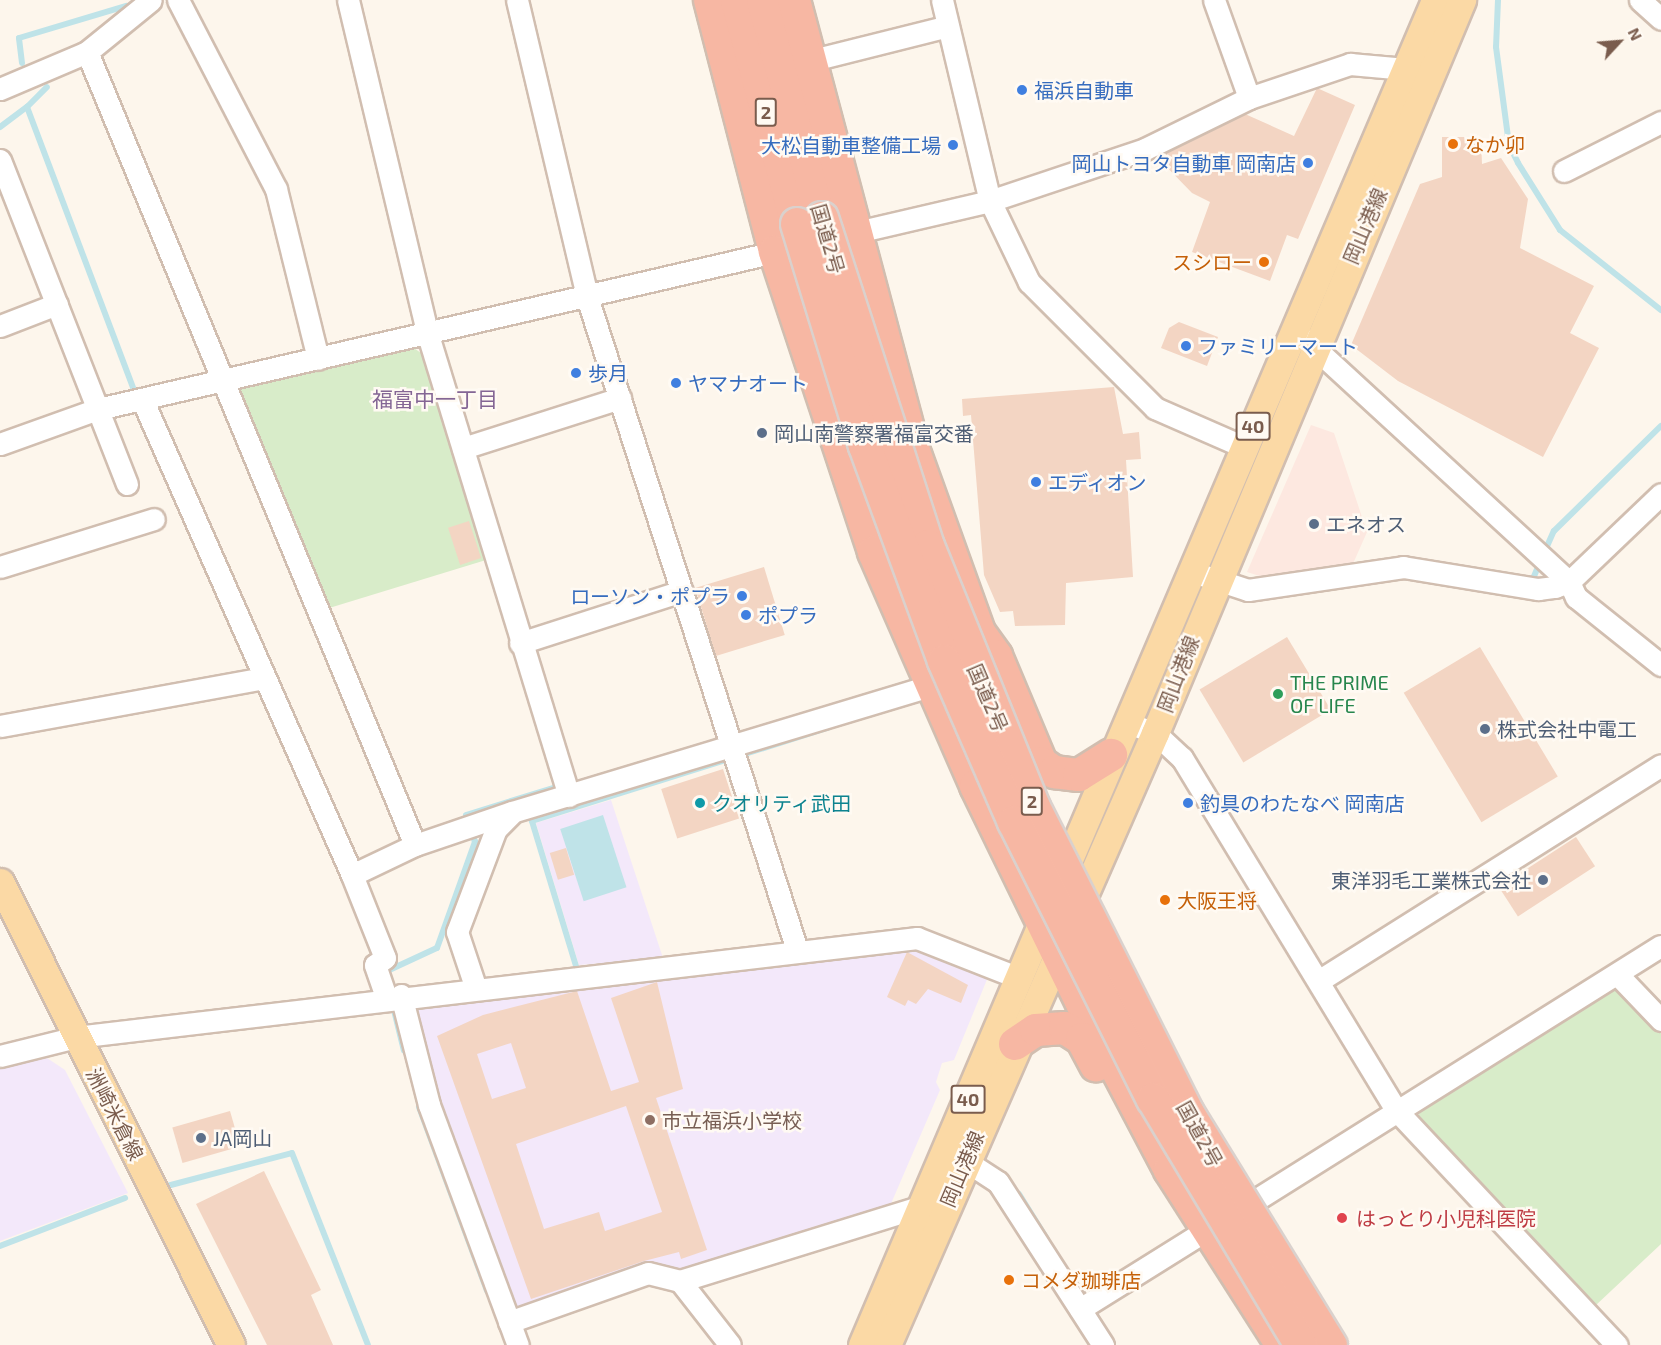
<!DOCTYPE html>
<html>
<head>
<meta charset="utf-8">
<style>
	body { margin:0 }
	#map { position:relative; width:1661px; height:1345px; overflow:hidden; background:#fdf6ec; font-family:"Exo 2","Noto Sans JP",sans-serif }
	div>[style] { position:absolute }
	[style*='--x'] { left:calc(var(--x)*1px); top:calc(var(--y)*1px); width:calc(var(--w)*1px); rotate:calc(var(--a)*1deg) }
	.commercial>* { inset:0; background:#fde8e0 }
	.education>* { inset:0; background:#f3e8fa }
	.green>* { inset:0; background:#d8ecc9 }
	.water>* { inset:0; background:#bfe3e8; transform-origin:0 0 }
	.stream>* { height:6px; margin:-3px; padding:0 3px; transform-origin:3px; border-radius:3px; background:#bfe3e8 }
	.building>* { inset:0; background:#f3d5c3; transform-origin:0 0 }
	.roads { filter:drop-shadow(2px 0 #d1beb0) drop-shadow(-2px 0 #d1beb0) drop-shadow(0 2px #d1beb0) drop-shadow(0 -2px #d1beb0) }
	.minor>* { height:21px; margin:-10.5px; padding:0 10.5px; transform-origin:10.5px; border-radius:10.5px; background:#fff }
	.major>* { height:27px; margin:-13.5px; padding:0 13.5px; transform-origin:13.5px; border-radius:13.5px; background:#fbd9a5 }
	.highway>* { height:32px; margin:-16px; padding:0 16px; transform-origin:16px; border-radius:16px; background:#f7b7a3 }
	.bridges { filter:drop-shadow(2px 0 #dad1cd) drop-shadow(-2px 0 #dad1cd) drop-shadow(0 2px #dad1cd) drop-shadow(0 -2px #dad1cd) }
	.highway-bridge>* { height:32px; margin:-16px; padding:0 16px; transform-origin:16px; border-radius:16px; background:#f7b7a3 }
	.dots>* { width:16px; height:16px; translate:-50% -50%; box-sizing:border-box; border:3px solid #fffaf3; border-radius:50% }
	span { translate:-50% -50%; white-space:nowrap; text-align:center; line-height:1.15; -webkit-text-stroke:5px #fffaf3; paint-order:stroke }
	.shield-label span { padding:2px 4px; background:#fffaf3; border:2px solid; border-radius:4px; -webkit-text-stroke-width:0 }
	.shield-label { font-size:18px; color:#7a5c4d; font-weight:700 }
	.shop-label { font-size:20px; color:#366cbe }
	.left { translate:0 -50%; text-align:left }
	.right { translate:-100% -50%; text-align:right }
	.food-label { font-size:20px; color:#c56008 }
	.street-label { font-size:20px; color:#7a5c4d }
	.service-label { font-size:20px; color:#4e5e75 }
	.leisure-label { font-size:20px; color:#27864d }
	.culture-label { font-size:20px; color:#0d838f }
	.education-label { font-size:20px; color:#785e54 }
	.health-label { font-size:20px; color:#be3a42 }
	.neighbourhood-label { font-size:21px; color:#846695 }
	.north { position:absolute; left:1589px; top:12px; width:60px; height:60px; -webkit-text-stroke:4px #fffaf3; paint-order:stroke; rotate:64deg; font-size:16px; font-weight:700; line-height:24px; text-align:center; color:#7a5c4d }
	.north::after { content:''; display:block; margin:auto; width:21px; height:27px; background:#7a5c4d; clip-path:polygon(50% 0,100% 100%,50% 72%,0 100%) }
</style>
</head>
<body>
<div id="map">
	<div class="commercial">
		<div style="clip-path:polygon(1311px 425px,1334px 433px,1367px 532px,1352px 566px,1272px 580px,1247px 572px)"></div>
	</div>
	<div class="education">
		<div style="clip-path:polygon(611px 800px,663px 958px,579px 965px,536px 823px)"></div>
		<div style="clip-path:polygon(919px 946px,988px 977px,954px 1060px,942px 1063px,936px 1082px,940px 1090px,890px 1206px,678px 1275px,516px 1311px,430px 1082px,412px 1012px,419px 1003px)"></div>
		<div style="clip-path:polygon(47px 1058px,65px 1070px,128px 1193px,0 1241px,0 1069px)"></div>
	</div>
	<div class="green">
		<div style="clip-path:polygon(411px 346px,421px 353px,486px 560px,326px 609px,238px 397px,243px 385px)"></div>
		<div style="clip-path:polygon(1607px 989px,1622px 991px,1661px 1033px,1661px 1244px,1595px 1306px,1418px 1117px,1422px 1107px)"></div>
	</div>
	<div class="water">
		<div style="left:603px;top:815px;width:76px;height:45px;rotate:72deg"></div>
	</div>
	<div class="stream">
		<div style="--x:1498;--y:0;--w:47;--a:92.4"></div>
		<div style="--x:1496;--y:47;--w:99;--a:82.4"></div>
		<div style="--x:1509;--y:145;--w:20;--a:63"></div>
		<div style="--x:1518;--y:163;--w:79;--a:57.9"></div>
		<div style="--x:1560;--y:230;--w:129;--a:38.4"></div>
		<div style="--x:22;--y:63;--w:25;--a:-97"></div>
		<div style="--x:19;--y:38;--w:112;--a:-16.7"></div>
		<div style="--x:27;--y:107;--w:28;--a:-45"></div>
		<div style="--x:0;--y:127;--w:34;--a:-37"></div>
		<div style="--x:27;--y:107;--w:306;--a:69.3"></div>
		<div style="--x:1544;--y:553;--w:24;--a:-66"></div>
		<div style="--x:1554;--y:531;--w:150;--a:-44.5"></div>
		<div style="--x:1532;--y:581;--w:21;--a:-67"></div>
		<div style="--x:576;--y:966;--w:152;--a:-106.9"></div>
		<div style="--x:532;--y:821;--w:312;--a:-17.5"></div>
		<div style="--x:385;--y:972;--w:57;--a:-24.8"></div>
		<div style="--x:437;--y:948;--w:113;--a:-70.3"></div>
		<div style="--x:475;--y:842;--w:28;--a:-108"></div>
		<div style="--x:466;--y:815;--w:102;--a:-17.2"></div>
		<div style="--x:392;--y:1002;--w:50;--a:76.2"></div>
		<div style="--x:419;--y:1107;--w:196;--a:69.7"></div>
		<div style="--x:167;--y:1186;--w:129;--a:-14.8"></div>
		<div style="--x:292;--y:1153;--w:206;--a:68.4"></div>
		<div style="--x:1019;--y:1194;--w:53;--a:58.1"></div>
		<div style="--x:0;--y:1246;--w:134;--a:-21"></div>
	</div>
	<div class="building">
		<div style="clip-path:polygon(1317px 88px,1355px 105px,1298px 239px,1287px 235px,1270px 281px,1192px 252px,1210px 202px,1192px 193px,1157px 157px,1245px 114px,1294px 136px)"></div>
		<div style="clip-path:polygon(1442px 137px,1481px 137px,1482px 164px,1501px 158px,1528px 199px,1520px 248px,1594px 286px,1570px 333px,1599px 348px,1543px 457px,1398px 381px,1351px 345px,1420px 184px,1442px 177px)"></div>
		<div style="clip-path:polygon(1179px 322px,1218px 337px,1207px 366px,1161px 348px,1169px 328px)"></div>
		<div style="clip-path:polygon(1114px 387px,1123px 434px,1139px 432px,1141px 459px,1126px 460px,1133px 577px,1066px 583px,1065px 625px,1015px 626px,1013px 611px,1000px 612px,984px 575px,971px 415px,963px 416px,962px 399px)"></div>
		<div style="left:469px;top:521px;width:39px;height:22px;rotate:72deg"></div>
		<div style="left:764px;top:567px;width:71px;height:72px;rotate:73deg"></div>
		<div style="left:1287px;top:637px;width:85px;height:102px;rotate:59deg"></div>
		<div style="left:1480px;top:647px;width:151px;height:89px;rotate:59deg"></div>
		<div style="left:723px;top:769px;width:52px;height:65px;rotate:72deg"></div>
		<div style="left:1576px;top:837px;width:35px;height:92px;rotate:57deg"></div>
		<div style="left:566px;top:848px;width:28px;height:17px;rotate:73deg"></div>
		<div style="clip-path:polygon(907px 952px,968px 985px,961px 1003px,928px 989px,916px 1004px,908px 1000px,905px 1006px,887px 997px)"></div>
		<div style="clip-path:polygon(evenodd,657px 982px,683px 1089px,656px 1098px,707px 1250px,681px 1259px,679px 1252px,644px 1261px,531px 1299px,437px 1036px,483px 1015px,577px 991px,611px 1091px,639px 1082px,611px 998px,657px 982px,511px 1043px,526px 1088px,492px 1099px,477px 1054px,511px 1043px,657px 982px,626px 1106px,662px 1212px,605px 1231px,599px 1212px,544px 1229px,516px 1144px,626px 1106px)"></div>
		<div style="left:230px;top:1111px;width:37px;height:60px;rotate:74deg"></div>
		<div style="clip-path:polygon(264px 1171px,321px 1290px,311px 1295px,333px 1345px,267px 1345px,196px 1204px)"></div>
	</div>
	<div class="roads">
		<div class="minor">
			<div style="--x:178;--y:0;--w:213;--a:62.6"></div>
			<div style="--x:276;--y:189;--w:175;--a:76.1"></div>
			<div style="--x:348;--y:0;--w:344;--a:76.6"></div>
			<div style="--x:428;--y:335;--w:482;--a:73"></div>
			<div style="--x:517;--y:0;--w:305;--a:76.7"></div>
			<div style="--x:587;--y:297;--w:686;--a:72.17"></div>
			<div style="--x:942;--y:0;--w:207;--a:76.6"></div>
			<div style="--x:990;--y:201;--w:90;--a:64.3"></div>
			<div style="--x:1029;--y:282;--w:178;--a:45"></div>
			<div style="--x:1155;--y:408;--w:97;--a:23.7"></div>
			<div style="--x:1214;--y:0;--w:104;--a:70.3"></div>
			<div style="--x:1640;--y:0;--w:28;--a:42"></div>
			<div style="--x:87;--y:52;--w:858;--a:67.53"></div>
			<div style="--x:809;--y:61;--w:143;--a:-14.1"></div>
			<div style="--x:0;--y:89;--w:95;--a:-23"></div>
			<div style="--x:87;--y:52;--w:82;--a:-39.1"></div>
			<div style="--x:0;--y:160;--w:348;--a:68.6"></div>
			<div style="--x:1564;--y:171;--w:109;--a:-26.8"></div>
			<div style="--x:844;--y:235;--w:150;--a:-13.1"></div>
			<div style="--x:990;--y:201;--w:163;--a:-18.5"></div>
			<div style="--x:1145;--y:149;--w:116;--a:-26.1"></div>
			<div style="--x:1249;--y:98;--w:107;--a:-18.6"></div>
			<div style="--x:1350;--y:64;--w:56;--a:5.1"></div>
			<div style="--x:0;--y:326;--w:61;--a:-21.1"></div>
			<div style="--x:1306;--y:340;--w:357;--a:42.6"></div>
			<div style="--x:1569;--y:582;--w:17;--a:65"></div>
			<div style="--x:1576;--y:597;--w:109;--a:38.7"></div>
			<div style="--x:142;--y:399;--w:520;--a:66.19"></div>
			<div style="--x:352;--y:875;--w:89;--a:68.3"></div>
			<div style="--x:385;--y:958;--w:12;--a:145"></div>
			<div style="--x:375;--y:965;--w:34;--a:71"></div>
			<div style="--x:0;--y:444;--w:104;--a:-19.7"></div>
			<div style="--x:98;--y:409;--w:708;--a:-13.06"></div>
			<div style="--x:463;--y:448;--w:165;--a:-17.7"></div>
			<div style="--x:0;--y:567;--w:161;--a:-17.3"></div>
			<div style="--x:1190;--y:571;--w:61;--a:18.1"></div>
			<div style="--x:1248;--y:590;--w:157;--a:-8.4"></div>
			<div style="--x:1403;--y:567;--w:137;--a:9.3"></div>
			<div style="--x:1538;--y:589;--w:17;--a:-7"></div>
			<div style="--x:1555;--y:587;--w:15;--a:-20"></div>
			<div style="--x:1569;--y:582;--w:127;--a:-43.7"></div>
			<div style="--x:520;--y:643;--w:170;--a:-17.8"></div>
			<div style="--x:1125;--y:722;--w:32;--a:20"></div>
			<div style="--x:1155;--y:733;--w:37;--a:43"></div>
			<div style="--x:1182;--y:758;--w:413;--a:58.7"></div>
			<div style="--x:1397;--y:1111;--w:321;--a:46.8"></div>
			<div style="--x:0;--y:726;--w:267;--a:-10.3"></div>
			<div style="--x:352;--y:875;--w:70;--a:-25.5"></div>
			<div style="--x:415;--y:845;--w:102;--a:-18.8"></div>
			<div style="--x:512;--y:812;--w:439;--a:-16.8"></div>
			<div style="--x:1617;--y:974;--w:64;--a:46.3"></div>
			<div style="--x:1320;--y:980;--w:403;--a:-32.2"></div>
			<div style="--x:475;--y:986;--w:57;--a:-108.4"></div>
			<div style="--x:457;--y:932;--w:110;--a:-69.3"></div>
			<div style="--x:496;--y:829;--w:21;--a:-45"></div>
			<div style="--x:401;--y:995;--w:114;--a:75.7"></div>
			<div style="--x:429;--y:1105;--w:256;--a:69.7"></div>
			<div style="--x:0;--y:1056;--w:78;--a:-14"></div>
			<div style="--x:76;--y:1037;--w:847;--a:-6.71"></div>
			<div style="--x:917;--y:938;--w:110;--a:21.4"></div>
			<div style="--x:955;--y:1154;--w:51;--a:33.1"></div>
			<div style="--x:998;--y:1182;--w:194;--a:57.2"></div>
			<div style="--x:1254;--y:1201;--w:480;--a:-32.1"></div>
			<div style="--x:680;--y:1281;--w:81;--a:52"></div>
			<div style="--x:1080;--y:1309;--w:151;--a:-32"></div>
			<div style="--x:509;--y:1322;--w:147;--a:-19.4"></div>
			<div style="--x:648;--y:1273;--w:33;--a:14"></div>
			<div style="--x:680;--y:1281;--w:253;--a:-17.2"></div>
		</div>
		<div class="major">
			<div style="--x:0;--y:882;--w:517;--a:63.48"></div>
			<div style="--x:862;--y:1345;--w:1462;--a:-66.92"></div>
			<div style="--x:887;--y:1345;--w:668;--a:-66.35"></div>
			<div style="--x:1155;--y:733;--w:795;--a:-67.27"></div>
		</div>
		<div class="highway">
			<div style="--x:710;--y:0;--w:260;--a:75.5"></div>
			<div style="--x:775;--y:252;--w:316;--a:71.7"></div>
			<div style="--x:874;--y:552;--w:255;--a:66.4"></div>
			<div style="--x:976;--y:786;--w:242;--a:64"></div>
			<div style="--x:1082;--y:1003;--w:189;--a:62.2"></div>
			<div style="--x:1170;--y:1170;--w:208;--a:57.4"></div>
			<div style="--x:737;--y:0;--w:232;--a:75"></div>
			<div style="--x:763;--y:0;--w:226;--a:74.9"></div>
			<div style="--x:794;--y:0;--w:473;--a:75.1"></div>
			<div style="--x:916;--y:457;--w:198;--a:70.2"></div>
			<div style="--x:978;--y:631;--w:31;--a:54"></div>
			<div style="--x:996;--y:656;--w:116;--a:67.2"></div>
			<div style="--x:1041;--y:763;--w:16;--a:35"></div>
			<div style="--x:1054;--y:772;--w:25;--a:7"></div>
			<div style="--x:1079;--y:775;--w:38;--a:-32"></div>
			<div style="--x:1015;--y:1044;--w:25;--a:-34"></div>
			<div style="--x:1036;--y:1030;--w:29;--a:-4"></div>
			<div style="--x:1065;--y:1028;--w:20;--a:33"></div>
			<div style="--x:1082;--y:1039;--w:30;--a:62"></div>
		</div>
	</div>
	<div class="bridges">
		<div class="highway-bridge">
			<div style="--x:822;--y:218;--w:345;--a:72.1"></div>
			<div style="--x:928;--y:546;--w:284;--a:67.9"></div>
			<div style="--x:1035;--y:809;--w:340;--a:63.3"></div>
			<div style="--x:1188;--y:1113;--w:273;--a:58.4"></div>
			<div style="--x:797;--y:224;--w:232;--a:73"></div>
			<div style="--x:865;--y:446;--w:229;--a:69.8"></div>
			<div style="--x:944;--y:661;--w:176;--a:66.5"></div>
			<div style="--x:1014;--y:822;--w:310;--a:63.4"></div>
			<div style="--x:1153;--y:1099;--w:287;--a:59"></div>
		</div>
	</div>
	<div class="dots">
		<div style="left:1022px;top:90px;background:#3f7fe0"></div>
		<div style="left:1453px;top:144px;background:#e8710a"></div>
		<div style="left:953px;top:145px;background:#3f7fe0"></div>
		<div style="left:1308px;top:163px;background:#3f7fe0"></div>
		<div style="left:1264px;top:262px;background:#e8710a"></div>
		<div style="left:1186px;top:346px;background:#3f7fe0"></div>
		<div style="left:576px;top:373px;background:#3f7fe0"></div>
		<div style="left:676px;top:383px;background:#3f7fe0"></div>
		<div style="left:762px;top:433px;background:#5c6f8a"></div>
		<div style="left:1036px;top:482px;background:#3f7fe0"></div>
		<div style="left:1314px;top:524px;background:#5c6f8a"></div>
		<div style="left:742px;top:596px;background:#3f7fe0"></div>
		<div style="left:746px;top:615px;background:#3f7fe0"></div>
		<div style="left:1278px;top:694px;background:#2e9e5b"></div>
		<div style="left:1485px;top:729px;background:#5c6f8a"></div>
		<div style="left:700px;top:803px;background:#0f9aa8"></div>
		<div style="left:1188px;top:803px;background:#3f7fe0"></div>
		<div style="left:1543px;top:880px;background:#5c6f8a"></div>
		<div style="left:1165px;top:900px;background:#e8710a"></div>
		<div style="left:650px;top:1120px;background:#8d6e63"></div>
		<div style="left:201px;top:1138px;background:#5c6f8a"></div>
		<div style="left:1342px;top:1218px;background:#e0444e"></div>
		<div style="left:1009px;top:1280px;background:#e8710a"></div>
	</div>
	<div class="shield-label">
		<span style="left:766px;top:112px">2</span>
		<span style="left:1253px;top:426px">40</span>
		<span style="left:1032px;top:801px">2</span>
		<span style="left:968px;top:1099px">40</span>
	</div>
	<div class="shop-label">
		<span class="left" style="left:1034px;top:90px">福浜自動車</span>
		<span class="right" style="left:941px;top:145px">大松自動車整備工場</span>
		<span class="right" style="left:1296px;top:163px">岡山トヨタ自動車 岡南店</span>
		<span class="left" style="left:1198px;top:346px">ファミリーマート</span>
		<span class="left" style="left:588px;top:373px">歩月</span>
		<span class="left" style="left:688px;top:383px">ヤマナオート</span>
		<span class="left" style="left:1048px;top:482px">エディオン</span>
		<span class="right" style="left:730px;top:596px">ローソン・ポプラ</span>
		<span class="left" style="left:758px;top:615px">ポプラ</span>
		<span class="left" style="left:1200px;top:803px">釣具のわたなべ 岡南店</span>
	</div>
	<div class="food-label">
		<span class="left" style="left:1465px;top:144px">なか卯</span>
		<span class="right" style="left:1252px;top:262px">スシロー</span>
		<span class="left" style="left:1177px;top:900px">大阪王将</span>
		<span class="left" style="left:1021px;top:1280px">コメダ珈琲店</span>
	</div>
	<div class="street-label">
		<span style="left:1365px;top:226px;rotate:-67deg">岡山港線</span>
		<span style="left:828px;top:239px;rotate:74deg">国道2号</span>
		<span style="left:1178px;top:674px;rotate:-69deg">岡山港線</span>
		<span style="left:988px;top:698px;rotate:67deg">国道2号</span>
		<span style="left:115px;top:1114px;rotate:63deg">洲崎米倉線</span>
		<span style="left:1200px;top:1134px;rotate:61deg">国道2号</span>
		<span style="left:962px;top:1169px;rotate:-67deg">岡山港線</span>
	</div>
	<div class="service-label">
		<span class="left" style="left:774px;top:433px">岡山南警察署福富交番</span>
		<span class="left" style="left:1326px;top:524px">エネオス</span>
		<span class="left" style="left:1497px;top:729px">株式会社中電工</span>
		<span class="right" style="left:1531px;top:880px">東洋羽毛工業株式会社</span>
		<span class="left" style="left:213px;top:1138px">JA岡山</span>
	</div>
	<div class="leisure-label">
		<span class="left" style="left:1290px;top:694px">THE PRIME<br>OF LIFE</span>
	</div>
	<div class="culture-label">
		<span class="left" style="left:712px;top:803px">クオリティ武田</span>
	</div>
	<div class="education-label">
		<span class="left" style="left:662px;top:1120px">市立福浜小学校</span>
	</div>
	<div class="health-label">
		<span class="left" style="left:1356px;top:1218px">はっとり小児科医院</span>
	</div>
	<div class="neighbourhood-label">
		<span style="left:435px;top:399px">福富中一丁目</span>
	</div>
	<div class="north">N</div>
</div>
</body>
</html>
